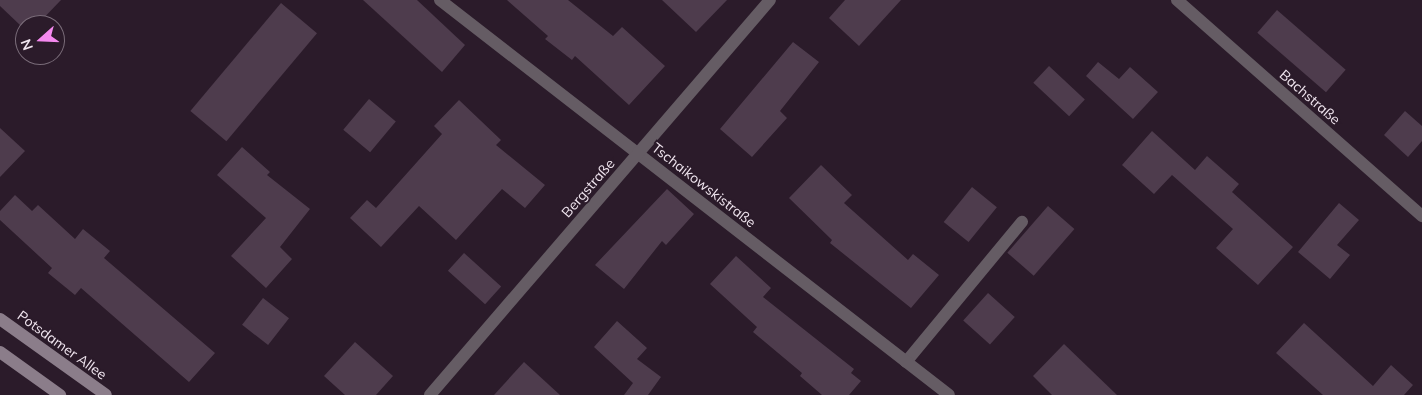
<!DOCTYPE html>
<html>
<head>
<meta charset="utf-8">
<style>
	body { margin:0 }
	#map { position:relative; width:1422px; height:395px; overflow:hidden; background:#2b1b2a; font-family:Mulish,sans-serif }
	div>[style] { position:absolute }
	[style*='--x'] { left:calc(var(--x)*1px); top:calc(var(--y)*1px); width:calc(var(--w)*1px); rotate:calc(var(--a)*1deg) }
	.building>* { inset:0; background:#4e3c4d; transform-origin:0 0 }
	.lane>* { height:12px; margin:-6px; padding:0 6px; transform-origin:6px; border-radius:6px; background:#655c64 }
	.street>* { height:12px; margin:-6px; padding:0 6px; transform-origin:6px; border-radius:6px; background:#655c64 }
	.secondary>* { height:12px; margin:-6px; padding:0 6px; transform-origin:6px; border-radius:6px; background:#8b7d8a }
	span { translate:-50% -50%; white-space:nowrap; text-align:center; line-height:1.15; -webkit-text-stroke:4px #2b1b2a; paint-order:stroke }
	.street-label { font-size:14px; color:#f1e6f0 }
	.north { position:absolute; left:15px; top:15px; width:50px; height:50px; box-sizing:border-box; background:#2b1b2a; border:1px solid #7a6c79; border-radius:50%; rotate:250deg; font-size:14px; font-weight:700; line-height:20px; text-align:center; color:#f1e6f0 }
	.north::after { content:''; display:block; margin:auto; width:18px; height:22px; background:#f589ef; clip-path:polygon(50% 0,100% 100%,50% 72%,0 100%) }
</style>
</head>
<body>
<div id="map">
	<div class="building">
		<div style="clip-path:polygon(0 0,61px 0,37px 25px,20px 25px,0 6px)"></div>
		<div style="clip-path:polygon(363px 0,417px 0,465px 45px,442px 72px)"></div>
		<div style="clip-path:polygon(507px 0,568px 0,613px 36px,622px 27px,665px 66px,629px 105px,575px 56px,572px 60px,545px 39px,548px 36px)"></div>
		<div style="clip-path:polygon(662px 0,727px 0,696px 32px)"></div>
		<div style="clip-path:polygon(845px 0,901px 0,859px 46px,829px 18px)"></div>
		<div style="left:281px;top:3px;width:47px;height:141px;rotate:40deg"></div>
		<div style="left:1277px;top:10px;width:91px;height:30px;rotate:41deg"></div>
		<div style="clip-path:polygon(793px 42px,819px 62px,780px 111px,787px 118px,752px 157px,720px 129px)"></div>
		<div style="clip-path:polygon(1098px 62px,1119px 79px,1130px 67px,1158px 92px,1133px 119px,1086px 76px)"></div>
		<div style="left:1049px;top:66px;width:49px;height:23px;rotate:43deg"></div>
		<div style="left:369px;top:99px;width:35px;height:40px;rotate:40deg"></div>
		<div style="clip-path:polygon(459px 100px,501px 140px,496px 145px,545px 185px,525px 208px,502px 189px,456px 240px,419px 206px,381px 247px,350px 218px,367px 200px,376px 208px,442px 134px,434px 126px)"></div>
		<div style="clip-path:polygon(1405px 111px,1422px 126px,1422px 141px,1408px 157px,1384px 135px)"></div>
		<div style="clip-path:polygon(0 128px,25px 151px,0 177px)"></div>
		<div style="clip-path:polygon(1152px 131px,1195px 170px,1207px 156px,1239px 184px,1232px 192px,1293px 247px,1258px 285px,1216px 248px,1233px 229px,1172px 175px,1154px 194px,1122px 165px)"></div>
		<div style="clip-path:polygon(242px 147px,270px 172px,267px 175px,310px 209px,280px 247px,292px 259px,266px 288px,231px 256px,266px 218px,217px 175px)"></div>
		<div style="clip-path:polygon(821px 165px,852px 195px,844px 203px,908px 260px,913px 254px,939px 275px,911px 308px,830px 243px,832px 240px,789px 198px)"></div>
		<div style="left:972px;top:187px;width:32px;height:45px;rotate:39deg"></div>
		<div style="clip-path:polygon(667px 189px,694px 214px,666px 245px,662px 241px,624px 289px,595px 265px)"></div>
		<div style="clip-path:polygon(15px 195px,32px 211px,38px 205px,75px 239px,83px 229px,110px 251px,104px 258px,215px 353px,189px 382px,81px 288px,75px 295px,48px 273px,52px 268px,0 220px,0 211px)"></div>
		<div style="clip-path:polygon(1339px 203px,1359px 220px,1337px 245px,1350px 255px,1330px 279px,1298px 252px)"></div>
		<div style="left:1048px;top:206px;width:35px;height:62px;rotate:41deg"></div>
		<div style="left:464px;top:253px;width:50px;height:24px;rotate:42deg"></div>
		<div style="clip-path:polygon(736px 256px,771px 288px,763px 297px,854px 369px,851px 373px,861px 381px,849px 395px,822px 395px,800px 376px,802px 373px,753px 332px,757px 327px,710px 284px)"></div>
		<div style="left:988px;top:293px;width:36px;height:37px;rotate:42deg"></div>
		<div style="left:263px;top:298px;width:33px;height:34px;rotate:38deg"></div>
		<div style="clip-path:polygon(617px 321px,647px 348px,637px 359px,661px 377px,648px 395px,624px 395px,633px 383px,594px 347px)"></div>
		<div style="clip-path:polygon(1304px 323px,1373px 386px,1391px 365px,1413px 385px,1404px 395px,1323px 395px,1276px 353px)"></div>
		<div style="clip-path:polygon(355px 342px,393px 376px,376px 395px,345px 395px,324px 376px)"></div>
		<div style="clip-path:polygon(1064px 344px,1117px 395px,1052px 395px,1033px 376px)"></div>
		<div style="clip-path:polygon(524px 362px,560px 395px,494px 395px)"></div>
	</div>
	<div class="lane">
		<div style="--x:906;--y:362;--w:182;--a:-50.4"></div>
	</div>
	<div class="street">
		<div style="--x:440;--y:0;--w:644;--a:37.81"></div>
		<div style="--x:1177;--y:0;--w:327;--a:41.4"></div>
		<div style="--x:430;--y:395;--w:521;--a:-49.28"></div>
	</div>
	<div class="secondary">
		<div style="--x:0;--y:319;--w:130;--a:35.6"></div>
		<div style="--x:0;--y:352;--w:74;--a:35.6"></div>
	</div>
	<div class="street-label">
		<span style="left:1310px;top:97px;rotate:41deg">Bachstraße</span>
		<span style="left:704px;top:185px;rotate:38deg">Tschaikowskistraße</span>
		<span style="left:588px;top:188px;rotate:-49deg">Bergstraße</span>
		<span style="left:62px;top:345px;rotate:36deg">Potsdamer Allee</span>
	</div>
	<div class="north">N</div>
</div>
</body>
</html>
